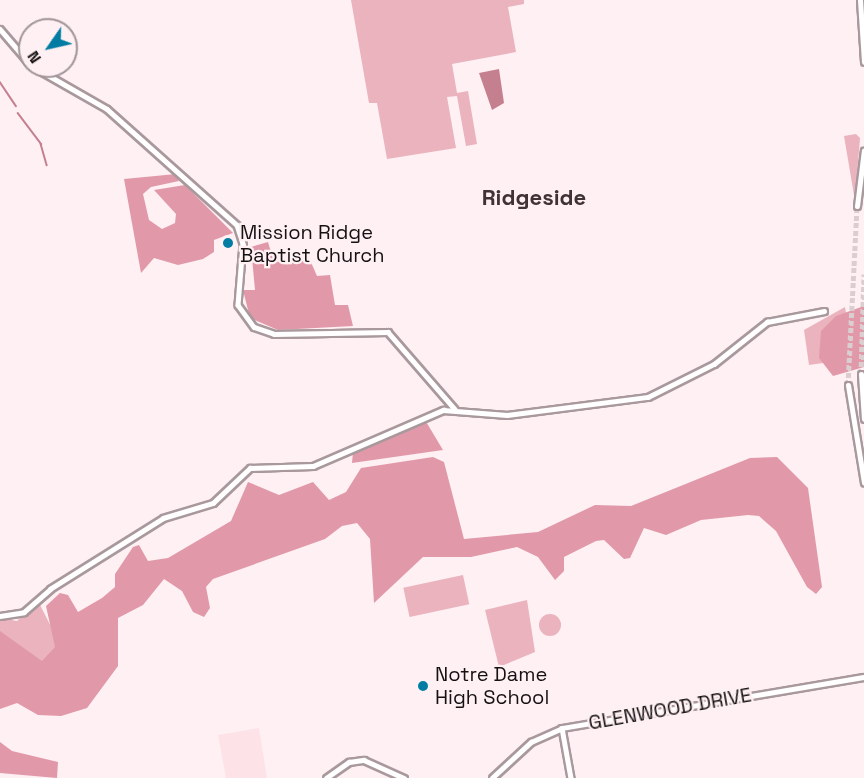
<!DOCTYPE html>
<html>
<head>
<meta charset="utf-8">
<style>
	body { margin:0 }
	#map { position:relative; width:864px; height:778px; overflow:hidden; background:#fef0f3; font-family:"Space Grotesk",sans-serif }
	div>[style] { position:absolute }
	[style*='--x'] { left:calc(var(--x)*1px); top:calc(var(--y)*1px); width:calc(var(--w)*1px); rotate:calc(var(--a)*1deg) }
	.built>* { inset:0; background:#fde3e8 }
	.green>* { inset:0; background:#eab3be; transform-origin:0 0 }
	.round { border-radius:50% }
	.forest>* { inset:0; background:#e199a9 }
	.water>* { inset:0; background:#c58090 }
	.stream>* { height:1.5px; margin:-0.75px; padding:0 0.75px; transform-origin:0.75px; border-radius:0.75px; background:#c58090 }
	.major-tunnel>* { height:5px; margin-top:-2.5px; transform-origin:0; background:repeating-linear-gradient(90deg,#dbced1 0 5px,transparent 0 7.5px) }
	.roads { filter:drop-shadow(2px 0 #a9999c) drop-shadow(-2px 0 #a9999c) drop-shadow(0 2px #a9999c) drop-shadow(0 -2px #a9999c) }
	.minor>* { height:4.5px; margin:-2.25px; padding:0 2.25px; transform-origin:2.25px; border-radius:2.25px; background:#fff }
	.major>* { height:5px; margin:-2.5px; padding:0 2.5px; transform-origin:2.5px; border-radius:2.5px; background:#fff }
	.dots>* { width:16px; height:16px; translate:-50% -50%; box-sizing:border-box; border:3px solid #fef0f3; border-radius:50% }
	span { translate:-50% -50%; white-space:nowrap; text-align:center; line-height:1.15; -webkit-text-stroke:4.5px #fef0f3; paint-order:stroke }
	.poi-label { font-size:20px; color:#151011 }
	.left { translate:0 -50%; text-align:left }
	.street-label { font-size:20px; color:#151011 }
	.quarter-label { font-size:22px; color:#403336; font-weight:700 }
	.north { position:absolute; left:18px; top:18px; width:60px; height:60px; box-sizing:border-box; background:#fef0f3; border:2px solid #a19699; border-radius:50%; rotate:236deg; font-size:16px; font-weight:700; line-height:24px; text-align:center; color:#151011 }
	.north::after { content:''; display:block; margin:auto; width:21px; height:27px; background:#037ca4; clip-path:polygon(50% 0,100% 100%,50% 72%,0 100%) }
</style>
</head>
<body>
<div id="map">
	<div class="built">
		<div style="clip-path:polygon(259px 728px,267px 778px,226px 778px,218px 735px)"></div>
	</div>
	<div class="green">
		<div style="clip-path:polygon(351px 0,524px 0,524px 4px,508px 7px,516px 52px,452px 64px,457px 93px,468px 91px,477px 144px,466px 146px,457px 96px,447px 97px,456px 148px,387px 159px,377px 103px,369px 103px)"></div>
		<div style="clip-path:polygon(856px 134px,860px 138px,855px 201px,844px 136px)"></div>
		<div style="clip-path:polygon(845px 307px,850px 337px,823px 363px,809px 365px,804px 330px)"></div>
		<div style="left:463px;top:575px;width:30px;height:61px;rotate:78deg"></div>
		<div style="clip-path:polygon(527px 600px,535px 652px,499px 667px,485px 610px)"></div>
		<div style="clip-path:polygon(38px 601px,69px 662px,0 708px,0 618px,17px 621px)"></div>
		<div class="round" style="left:539px;top:614px;width:22px;height:22px"></div>
	</div>
	<div class="forest">
		<div style="clip-path:polygon(176px 174px,179px 181px,151px 187px,143px 194px,149px 220px,162px 229px,175px 223px,176px 214px,154px 190px,185px 185px,233px 233px,214px 240px,214px 252px,203px 259px,178px 265px,154px 258px,141px 273px,124px 179px)"></div>
		<div style="clip-path:polygon(268px 242px,274px 262px,310px 260px,317px 276px,330px 275px,335px 305px,348px 305px,353px 326px,278px 330px,250px 318px,243px 290px,255px 290px,251px 247px)"></div>
		<div style="clip-path:polygon(864px 306px,864px 367px,833px 376px,819px 358px,821px 331px,836px 316px)"></div>
		<div style="clip-path:polygon(425px 420px,443px 450px,352px 463px,353px 452px)"></div>
		<div style="clip-path:polygon(433px 457px,444px 462px,464px 539px,538px 532px,595px 505px,631px 506px,750px 458px,777px 457px,808px 488px,822px 587px,816px 594px,807px 587px,776px 531px,759px 516px,748px 515px,701px 520px,666px 535px,644px 528px,630px 558px,624px 559px,604px 540px,596px 541px,564px 557px,564px 571px,555px 580px,538px 557px,517px 547px,471px 557px,423px 557px,374px 603px,370px 539px,357px 523px,342px 526px,325px 539px,213px 579px,206px 587px,210px 608px,204px 617px,193px 612px,182px 591px,164px 579px,143px 605px,118px 618px,118px 666px,87px 708px,61px 716px,38px 715px,17px 703px,0 709px,0 631px,42px 661px,55px 647px,46px 606px,60px 593px,68px 595px,78px 612px,102px 598px,115px 587px,115px 574px,133px 547px,139px 545px,148px 561px,168px 558px,231px 521px,248px 482px,279px 495px,313px 482px,329px 500px,346px 492px,361px 468px)"></div>
		<div style="clip-path:polygon(0 742px,12px 751px,58px 762px,57px 778px,0 773px)"></div>
	</div>
	<div class="water">
		<div style="clip-path:polygon(499px 69px,504px 103px,492px 110px,479px 73px)"></div>
	</div>
	<div class="stream">
		<div style="--x:0;--y:82;--w:29;--a:56"></div>
		<div style="--x:18;--y:113;--w:39;--a:53"></div>
		<div style="--x:41;--y:144;--w:22;--a:74"></div>
	</div>
	<div class="major-tunnel">
		<div style="--x:861;--y:374;--w:100;--a:-88.3"></div>
		<div style="--x:848;--y:385;--w:179;--a:-87.1"></div>
	</div>
	<div class="roads">
		<div class="minor">
			<div style="--x:0;--y:29;--w:46;--a:49.4"></div>
			<div style="--x:32;--y:66;--w:86;--a:29.8"></div>
			<div style="--x:107;--y:109;--w:174;--a:41.7"></div>
			<div style="--x:237;--y:225;--w:20;--a:72"></div>
			<div style="--x:243;--y:244;--w:61;--a:94.7"></div>
			<div style="--x:238;--y:305;--w:27;--a:54"></div>
			<div style="--x:254;--y:327;--w:21;--a:19"></div>
			<div style="--x:274;--y:334;--w:114;--a:-1"></div>
			<div style="--x:388;--y:332;--w:102;--a:49"></div>
			<div style="--x:0;--y:616;--w:24;--a:-9"></div>
			<div style="--x:24;--y:612;--w:35;--a:-41"></div>
			<div style="--x:50;--y:589;--w:133;--a:-32.1"></div>
			<div style="--x:163;--y:518;--w:52;--a:-16.7"></div>
			<div style="--x:213;--y:503;--w:51;--a:-43.4"></div>
			<div style="--x:250;--y:468;--w:63;--a:-1.8"></div>
			<div style="--x:313;--y:466;--w:142;--a:-23.3"></div>
			<div style="--x:443;--y:410;--w:64;--a:4.5"></div>
			<div style="--x:507;--y:415;--w:142;--a:-7.3"></div>
			<div style="--x:648;--y:397;--w:74;--a:-26.6"></div>
			<div style="--x:714;--y:364;--w:68;--a:-38.4"></div>
			<div style="--x:767;--y:322;--w:58;--a:-10.9"></div>
			<div style="--x:562;--y:728;--w:51;--a:79.8"></div>
			<div style="--x:326;--y:778;--w:28;--a:-35"></div>
			<div style="--x:349;--y:762;--w:15;--a:-8"></div>
			<div style="--x:364;--y:760;--w:44;--a:24.2"></div>
			<div style="--x:492;--y:778;--w:53;--a:-42.7"></div>
			<div style="--x:531;--y:742;--w:34;--a:-24"></div>
			<div style="--x:562;--y:728;--w:306;--a:-9.6"></div>
		</div>
		<div class="major">
			<div style="--x:860;--y:0;--w:62;--a:86.3"></div>
			<div style="--x:857;--y:206;--w:56;--a:-82.9"></div>
			<div style="--x:861;--y:374;--w:45;--a:86.2"></div>
			<div style="--x:848;--y:385;--w:99;--a:80.7"></div>
		</div>
	</div>
	<div class="dots">
		<div style="left:228px;top:243px;background:#037ca4"></div>
		<div style="left:423px;top:686px;background:#037ca4"></div>
	</div>
	<div class="poi-label">
		<span class="left" style="left:240px;top:244px">Mission Ridge<br>Baptist Church</span>
		<span class="left" style="left:435px;top:686px">Notre Dame<br>High School</span>
	</div>
	<div class="street-label">
		<span style="left:670px;top:709px;rotate:-10deg">GLENWOOD DRIVE</span>
	</div>
	<div class="quarter-label">
		<span style="left:534px;top:198px">Ridgeside</span>
	</div>
	<div class="north">N</div>
</div>
</body>
</html>
